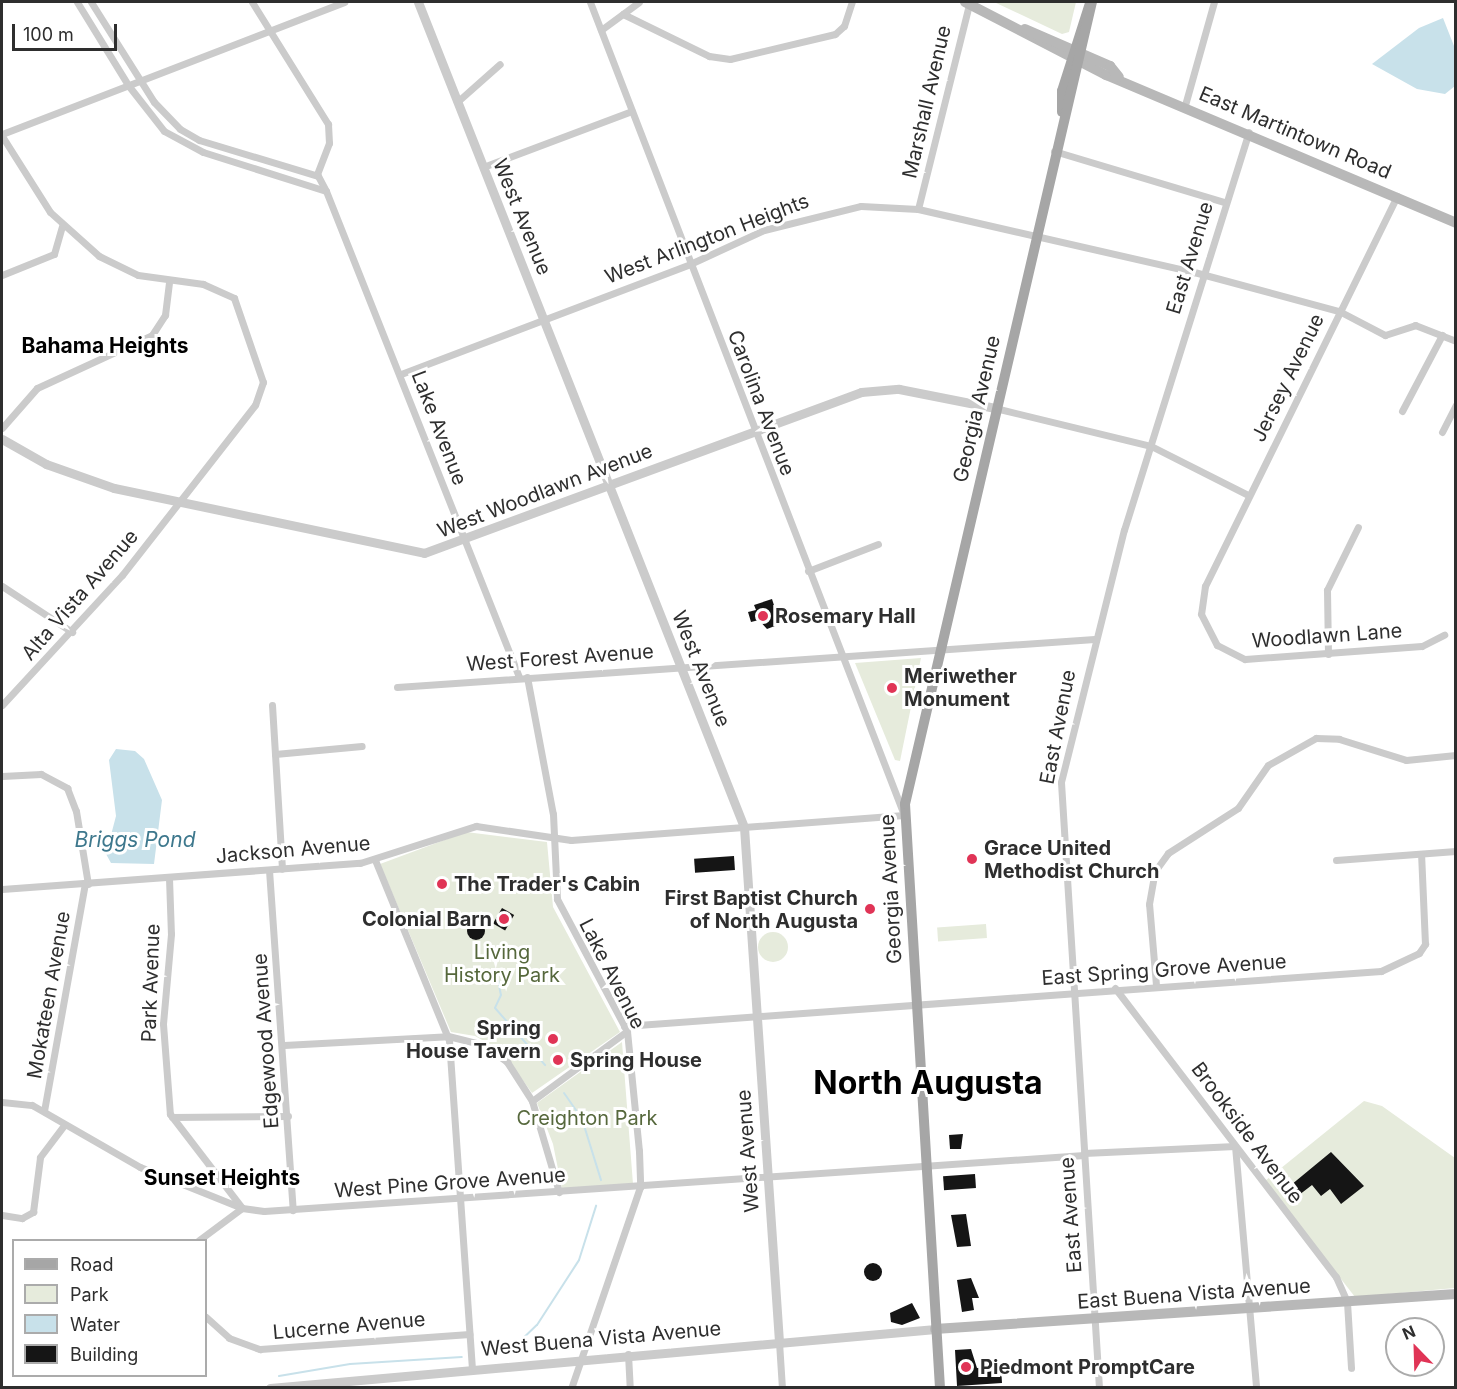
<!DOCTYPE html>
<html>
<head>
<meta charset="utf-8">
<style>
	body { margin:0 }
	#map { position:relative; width:1457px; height:1389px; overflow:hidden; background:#fff; font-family:Inter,sans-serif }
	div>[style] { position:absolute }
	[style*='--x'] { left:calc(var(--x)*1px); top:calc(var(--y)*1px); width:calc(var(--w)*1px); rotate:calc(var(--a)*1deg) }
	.green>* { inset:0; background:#e6ebdc; transform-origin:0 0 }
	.round { border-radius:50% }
	.water>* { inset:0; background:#c8e1ea }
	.stream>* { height:2px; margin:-1px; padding:0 1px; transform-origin:1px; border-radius:1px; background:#c8e1ea }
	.building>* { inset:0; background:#151515; transform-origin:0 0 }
	.minor>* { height:7px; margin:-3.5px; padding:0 3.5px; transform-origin:3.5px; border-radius:3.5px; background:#cbcbcb }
	.tertiary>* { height:9px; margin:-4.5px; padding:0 4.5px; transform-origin:4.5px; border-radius:4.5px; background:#cbcbcb }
	.secondary>* { height:10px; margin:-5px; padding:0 5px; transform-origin:5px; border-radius:5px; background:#b8b8b8 }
	.primary>* { height:10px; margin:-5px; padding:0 5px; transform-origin:5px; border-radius:5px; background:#a6a6a6 }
	.dots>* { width:16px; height:16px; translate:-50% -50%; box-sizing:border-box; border:3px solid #fff; border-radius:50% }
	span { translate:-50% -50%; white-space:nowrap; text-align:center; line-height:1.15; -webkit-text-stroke:6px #fff; paint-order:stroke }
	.street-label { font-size:20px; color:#2e2e2e }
	.poi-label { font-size:20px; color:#2e2e2e; font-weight:700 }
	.left { translate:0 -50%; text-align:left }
	.right { translate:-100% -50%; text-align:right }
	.park-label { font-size:20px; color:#56683c }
	.neighbourhood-label { font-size:21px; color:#000; font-weight:700 }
	.water-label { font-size:21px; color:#3e788d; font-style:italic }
	.town-label { font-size:32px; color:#000; font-weight:700 }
	.frame { position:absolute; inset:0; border:3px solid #2e2e2e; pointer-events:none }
	.legend { position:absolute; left:12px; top:1239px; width:195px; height:138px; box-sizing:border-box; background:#fff; border:2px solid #ababab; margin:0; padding:8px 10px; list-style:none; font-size:18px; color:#2e2e2e }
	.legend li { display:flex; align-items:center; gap:12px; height:30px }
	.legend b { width:30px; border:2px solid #ababab }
	.north { position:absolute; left:1385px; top:1317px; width:60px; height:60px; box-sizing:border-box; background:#fff; border:2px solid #ababab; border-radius:50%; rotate:337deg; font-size:16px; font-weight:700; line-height:24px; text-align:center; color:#2e2e2e }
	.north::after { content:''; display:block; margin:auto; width:21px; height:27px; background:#e03456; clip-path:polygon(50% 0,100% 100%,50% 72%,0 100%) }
	.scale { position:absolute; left:12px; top:24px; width:105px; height:27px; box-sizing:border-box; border:3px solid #2e2e2e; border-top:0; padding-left:8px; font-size:18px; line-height:21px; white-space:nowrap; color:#2e2e2e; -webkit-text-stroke:4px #fff; paint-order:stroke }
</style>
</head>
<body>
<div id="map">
	<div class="green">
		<div style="clip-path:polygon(994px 2px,1076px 2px,1069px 32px,1062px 34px)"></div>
		<div style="clip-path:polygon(921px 658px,900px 761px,895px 760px,855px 663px)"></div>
		<div style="clip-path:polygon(466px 832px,547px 842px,553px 907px,620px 1032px,532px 1093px,502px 1051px,475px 1036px,451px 1032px,380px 864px)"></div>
		<div style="left:986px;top:924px;width:14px;height:49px;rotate:86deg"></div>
		<div class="round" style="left:758px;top:932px;width:30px;height:30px"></div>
		<div style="clip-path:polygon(622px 1042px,633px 1184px,562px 1189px,553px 1144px,537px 1103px)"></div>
		<div style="clip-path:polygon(1364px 1101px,1382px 1106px,1455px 1158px,1455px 1288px,1355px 1297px,1265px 1181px)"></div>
	</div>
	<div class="water">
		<div style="clip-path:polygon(1443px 18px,1456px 51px,1455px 86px,1445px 94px,1417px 89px,1372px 64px,1419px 28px)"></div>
		<div style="clip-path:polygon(116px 749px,135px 751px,144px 759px,162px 800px,154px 864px,111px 863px,106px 854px,116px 816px,109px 760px)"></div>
	</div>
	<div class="stream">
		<div style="--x:498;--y:980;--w:15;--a:79"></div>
		<div style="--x:501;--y:995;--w:14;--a:115"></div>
		<div style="--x:495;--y:1008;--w:76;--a:48.7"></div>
		<div style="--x:564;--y:1093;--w:32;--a:55"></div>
		<div style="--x:582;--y:1119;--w:64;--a:72.7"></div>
		<div style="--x:488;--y:1355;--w:26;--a:-16"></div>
		<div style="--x:513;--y:1348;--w:33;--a:-44"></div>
		<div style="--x:537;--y:1325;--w:77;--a:-57.1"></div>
		<div style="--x:579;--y:1260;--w:57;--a:-72.5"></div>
		<div style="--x:279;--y:1376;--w:72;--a:-9.6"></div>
		<div style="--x:350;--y:1364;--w:112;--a:-3.6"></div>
	</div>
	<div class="building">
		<div style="clip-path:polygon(772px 599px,780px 624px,767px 629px,759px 620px,751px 622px,748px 612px,756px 610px,754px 605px)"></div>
		<div style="left:734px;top:856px;width:14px;height:40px;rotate:86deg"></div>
		<div style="left:502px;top:908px;width:14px;height:18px;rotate:30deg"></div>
		<div class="round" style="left:467px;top:922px;width:18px;height:18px"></div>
		<div style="clip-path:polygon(963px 1134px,961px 1149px,950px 1149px,949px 1135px)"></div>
		<div style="clip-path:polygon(1331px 1152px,1364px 1186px,1341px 1204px,1330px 1189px,1321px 1196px,1312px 1185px,1299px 1195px,1291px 1185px)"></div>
		<div style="left:975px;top:1174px;width:14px;height:32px;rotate:86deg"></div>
		<div style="clip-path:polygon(966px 1214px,971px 1246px,957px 1247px,951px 1215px)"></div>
		<div class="round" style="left:864px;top:1263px;width:18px;height:18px"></div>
		<div style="clip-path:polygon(971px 1278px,979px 1298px,972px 1298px,974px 1310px,962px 1312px,957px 1280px)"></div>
		<div style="clip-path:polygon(912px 1303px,920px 1318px,902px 1325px,891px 1322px,890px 1313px)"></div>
		<div style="clip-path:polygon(971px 1349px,977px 1368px,1001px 1366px,1002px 1383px,957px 1386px,955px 1350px)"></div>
	</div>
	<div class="minor">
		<div style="--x:77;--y:2;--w:97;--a:58.4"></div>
		<div style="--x:128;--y:85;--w:58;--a:52"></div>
		<div style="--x:164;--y:131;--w:44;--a:28.3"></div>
		<div style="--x:203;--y:152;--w:129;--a:17.6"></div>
		<div style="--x:326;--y:191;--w:523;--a:68.34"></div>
		<div style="--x:91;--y:2;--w:118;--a:57.8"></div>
		<div style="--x:154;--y:102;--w:37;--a:46"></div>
		<div style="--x:180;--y:129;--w:22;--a:30"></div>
		<div style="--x:199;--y:140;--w:124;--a:16.8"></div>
		<div style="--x:252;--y:2;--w:144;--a:58.1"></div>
		<div style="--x:328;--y:124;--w:19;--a:87"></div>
		<div style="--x:329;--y:143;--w:33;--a:111"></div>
		<div style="--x:317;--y:174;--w:19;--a:62"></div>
		<div style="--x:623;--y:14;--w:96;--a:26"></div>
		<div style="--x:709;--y:56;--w:21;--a:8"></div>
		<div style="--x:730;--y:59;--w:108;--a:-13.4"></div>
		<div style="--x:835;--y:34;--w:12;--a:-42"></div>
		<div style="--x:844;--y:26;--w:25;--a:-72"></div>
		<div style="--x:601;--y:30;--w:47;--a:-36.4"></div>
		<div style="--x:457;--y:102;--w:57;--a:-41.5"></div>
		<div style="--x:1185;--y:105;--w:107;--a:-74.3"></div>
		<div style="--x:2;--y:134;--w:367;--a:-21.1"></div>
		<div style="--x:2;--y:136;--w:90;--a:57.7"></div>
		<div style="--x:50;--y:212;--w:66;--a:41.9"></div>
		<div style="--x:99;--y:256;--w:43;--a:26"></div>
		<div style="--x:138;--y:275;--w:66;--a:7.9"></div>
		<div style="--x:203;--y:284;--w:34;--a:24"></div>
		<div style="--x:234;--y:298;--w:89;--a:71"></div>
		<div style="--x:263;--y:382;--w:24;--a:109"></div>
		<div style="--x:255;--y:405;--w:216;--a:128"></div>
		<div style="--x:122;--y:575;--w:177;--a:132.7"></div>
		<div style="--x:1054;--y:151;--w:177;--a:16.7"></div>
		<div style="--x:483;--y:167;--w:159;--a:-20.6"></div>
		<div style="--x:1397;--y:196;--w:435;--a:116.2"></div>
		<div style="--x:1205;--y:586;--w:28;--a:98"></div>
		<div style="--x:1201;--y:614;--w:35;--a:63"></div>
		<div style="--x:1217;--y:645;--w:31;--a:27"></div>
		<div style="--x:1245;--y:659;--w:177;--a:-4.2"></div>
		<div style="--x:1422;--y:646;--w:25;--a:-27"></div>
		<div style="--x:918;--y:209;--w:211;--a:-76"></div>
		<div style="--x:2;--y:275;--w:56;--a:-22"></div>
		<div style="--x:54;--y:254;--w:29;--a:-74"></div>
		<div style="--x:401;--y:374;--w:309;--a:-20.8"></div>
		<div style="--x:690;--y:264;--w:81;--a:-24.7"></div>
		<div style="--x:764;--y:230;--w:100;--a:-13.9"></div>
		<div style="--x:861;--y:206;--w:57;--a:3"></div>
		<div style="--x:918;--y:209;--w:283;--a:12.9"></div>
		<div style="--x:1194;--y:272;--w:150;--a:15.1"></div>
		<div style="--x:1339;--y:311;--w:52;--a:27.6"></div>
		<div style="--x:1385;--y:335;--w:32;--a:-18"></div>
		<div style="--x:1415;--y:325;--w:44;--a:21.3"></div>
		<div style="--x:995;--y:408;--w:161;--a:13.7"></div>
		<div style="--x:1151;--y:446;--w:109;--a:26.8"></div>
		<div style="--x:1402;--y:411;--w:86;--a:-62.2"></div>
		<div style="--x:2;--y:428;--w:53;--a:-48.8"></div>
		<div style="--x:37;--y:388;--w:127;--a:-24.7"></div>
		<div style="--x:152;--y:335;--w:24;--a:-57"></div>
		<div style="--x:165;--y:315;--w:33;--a:-83"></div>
		<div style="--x:1442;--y:432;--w:30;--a:-63"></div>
		<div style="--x:808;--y:571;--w:75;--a:-21.1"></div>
		<div style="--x:2;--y:586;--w:84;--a:33.3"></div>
		<div style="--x:1328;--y:654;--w:64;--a:-90.9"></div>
		<div style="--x:1327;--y:590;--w:70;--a:-63.8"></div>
		<div style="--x:527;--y:677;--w:139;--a:79.3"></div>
		<div style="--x:553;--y:814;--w:85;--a:87.3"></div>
		<div style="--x:557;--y:899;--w:149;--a:62.1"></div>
		<div style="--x:627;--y:1031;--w:121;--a:84.3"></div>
		<div style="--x:639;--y:1151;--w:36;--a:88"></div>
		<div style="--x:640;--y:1187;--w:213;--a:108.9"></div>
		<div style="--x:397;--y:687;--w:699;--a:-3.94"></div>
		<div style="--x:272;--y:705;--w:164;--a:86.5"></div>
		<div style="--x:275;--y:754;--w:87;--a:-5.3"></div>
		<div style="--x:2;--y:776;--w:39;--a:-3"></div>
		<div style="--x:41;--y:774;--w:30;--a:28"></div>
		<div style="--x:67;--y:788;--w:25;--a:69"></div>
		<div style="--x:76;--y:811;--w:74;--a:80.7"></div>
		<div style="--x:375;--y:860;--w:195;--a:67.7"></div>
		<div style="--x:449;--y:1040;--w:329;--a:86"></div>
		<div style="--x:1336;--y:860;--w:120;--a:-4.3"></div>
		<div style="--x:269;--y:870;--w:341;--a:86"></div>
		<div style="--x:169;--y:878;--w:56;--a:88"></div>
		<div style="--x:171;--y:934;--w:90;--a:95.1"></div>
		<div style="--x:163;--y:1024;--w:90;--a:85.6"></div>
		<div style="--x:170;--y:1114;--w:118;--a:52.5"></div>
		<div style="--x:242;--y:1208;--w:54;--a:143.3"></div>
		<div style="--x:2;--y:889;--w:359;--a:-4.2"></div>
		<div style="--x:360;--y:863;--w:122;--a:-17.7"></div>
		<div style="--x:476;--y:826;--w:96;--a:8.4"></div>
		<div style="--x:571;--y:840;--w:334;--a:-4.3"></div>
		<div style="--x:904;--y:815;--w:872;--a:-111.12"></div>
		<div style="--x:1156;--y:985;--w:81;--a:-94.9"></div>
		<div style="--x:1149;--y:904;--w:34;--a:-80"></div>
		<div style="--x:1155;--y:871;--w:22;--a:-54"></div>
		<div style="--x:1168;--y:853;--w:83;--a:-32.7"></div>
		<div style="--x:1238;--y:808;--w:52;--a:-55.1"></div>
		<div style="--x:1268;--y:765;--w:55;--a:-29.4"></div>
		<div style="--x:1316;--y:738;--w:23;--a:2"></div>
		<div style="--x:1339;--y:739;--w:70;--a:17.4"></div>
		<div style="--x:1406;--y:760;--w:50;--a:-5.7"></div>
		<div style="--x:1115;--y:988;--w:364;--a:52.6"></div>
		<div style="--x:1336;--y:1277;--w:27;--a:66"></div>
		<div style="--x:1347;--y:1302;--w:66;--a:86.5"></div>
		<div style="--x:624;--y:1026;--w:759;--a:-4.16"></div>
		<div style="--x:1381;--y:971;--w:42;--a:-25.3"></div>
		<div style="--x:1419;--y:953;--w:11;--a:-56"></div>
		<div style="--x:1425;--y:944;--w:90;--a:-92.5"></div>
		<div style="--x:284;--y:1045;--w:164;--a:-3.1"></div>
		<div style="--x:448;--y:1036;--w:37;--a:14"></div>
		<div style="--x:484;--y:1045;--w:29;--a:36"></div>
		<div style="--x:507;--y:1062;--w:46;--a:57.3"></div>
		<div style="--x:532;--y:1101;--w:95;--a:73.5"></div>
		<div style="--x:532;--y:1101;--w:118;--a:-36.4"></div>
		<div style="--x:2;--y:1102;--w:30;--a:6"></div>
		<div style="--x:32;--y:1105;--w:125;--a:29.9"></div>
		<div style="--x:140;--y:1167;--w:110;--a:21.9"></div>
		<div style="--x:242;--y:1208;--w:22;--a:8"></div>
		<div style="--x:264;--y:1211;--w:822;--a:-3.91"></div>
		<div style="--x:44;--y:1111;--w:231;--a:-79.8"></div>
		<div style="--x:172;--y:1117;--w:116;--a:-0.5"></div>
		<div style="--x:1084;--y:1153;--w:151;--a:-2.7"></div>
		<div style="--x:1235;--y:1146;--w:243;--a:85"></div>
		<div style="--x:2;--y:1215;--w:20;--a:9"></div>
		<div style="--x:22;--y:1218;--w:13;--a:-29"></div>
		<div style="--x:33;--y:1212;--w:55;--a:-82.7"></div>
		<div style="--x:40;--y:1157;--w:40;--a:-53"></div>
		<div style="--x:206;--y:1317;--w:31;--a:42"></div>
		<div style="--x:229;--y:1338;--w:33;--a:20"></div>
		<div style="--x:260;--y:1349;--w:210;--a:-4.1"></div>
		<div style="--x:779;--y:1342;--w:46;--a:86.3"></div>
		<div style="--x:628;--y:1354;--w:34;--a:87"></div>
		<div style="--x:1099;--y:1388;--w:607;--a:-93.59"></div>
		<div style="--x:1061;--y:782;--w:260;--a:-76"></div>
		<div style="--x:1124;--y:530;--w:417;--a:-72.6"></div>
	</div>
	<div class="tertiary">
		<div style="--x:418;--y:2;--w:887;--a:68.44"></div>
		<div style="--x:744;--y:827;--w:516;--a:86.11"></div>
		<div style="--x:2;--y:439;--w:51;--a:29.6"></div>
		<div style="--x:46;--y:464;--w:72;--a:19.4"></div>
		<div style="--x:114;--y:488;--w:317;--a:11.8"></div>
		<div style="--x:424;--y:553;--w:466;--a:-20.2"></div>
		<div style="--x:861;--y:392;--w:38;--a:-5"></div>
		<div style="--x:899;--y:389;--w:98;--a:11.2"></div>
		<div style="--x:270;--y:1388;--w:668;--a:-5.07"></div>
	</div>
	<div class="secondary">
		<div style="--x:965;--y:2;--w:159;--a:27.4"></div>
		<div style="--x:1106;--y:75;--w:380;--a:22.9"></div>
		<div style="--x:1025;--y:29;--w:93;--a:23.5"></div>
		<div style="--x:1110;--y:66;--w:14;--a:51"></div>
		<div style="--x:935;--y:1329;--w:522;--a:-3.84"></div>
	</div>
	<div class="primary">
		<div style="--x:1062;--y:112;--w:21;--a:-90"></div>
		<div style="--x:1062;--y:91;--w:92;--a:-72.3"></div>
		<div style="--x:940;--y:1388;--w:585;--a:-93.43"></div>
		<div style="--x:905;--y:804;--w:824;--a:-76.88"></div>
	</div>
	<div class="dots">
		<div style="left:763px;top:616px;background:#e03456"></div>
		<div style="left:892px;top:688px;background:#e03456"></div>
		<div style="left:972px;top:859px;background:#e03456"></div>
		<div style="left:442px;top:884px;background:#e03456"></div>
		<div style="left:870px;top:909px;background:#e03456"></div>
		<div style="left:504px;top:919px;background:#e03456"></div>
		<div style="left:553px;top:1039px;background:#e03456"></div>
		<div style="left:558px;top:1060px;background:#e03456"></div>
		<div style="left:966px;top:1367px;background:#e03456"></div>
	</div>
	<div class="street-label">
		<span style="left:927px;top:102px;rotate:-77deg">Marshall Avenue</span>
		<span style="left:1295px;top:133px;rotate:23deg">East Martintown Road</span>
		<span style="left:522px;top:217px;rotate:68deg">West Avenue</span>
		<span style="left:707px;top:239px;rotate:-21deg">West Arlington Heights</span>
		<span style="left:1190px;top:258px;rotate:-73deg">East Avenue</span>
		<span style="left:1288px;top:378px;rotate:-64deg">Jersey Avenue</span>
		<span style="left:761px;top:403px;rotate:69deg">Carolina Avenue</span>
		<span style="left:977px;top:409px;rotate:-77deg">Georgia Avenue</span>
		<span style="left:439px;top:428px;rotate:69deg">Lake Avenue</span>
		<span style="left:545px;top:491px;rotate:-21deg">West Woodlawn Avenue</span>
		<span style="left:80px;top:595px;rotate:-49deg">Alta Vista Avenue</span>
		<span style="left:1327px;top:636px;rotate:-4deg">Woodlawn Lane</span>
		<span style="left:560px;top:658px;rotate:-4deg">West Forest Avenue</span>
		<span style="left:701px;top:669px;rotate:68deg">West Avenue</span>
		<span style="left:1058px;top:727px;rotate:-79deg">East Avenue</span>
		<span style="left:293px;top:850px;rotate:-5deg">Jackson Avenue</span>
		<span style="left:891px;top:889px;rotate:-93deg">Georgia Avenue</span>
		<span style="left:1164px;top:970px;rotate:-4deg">East Spring Grove Avenue</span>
		<span style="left:612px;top:974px;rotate:63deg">Lake Avenue</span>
		<span style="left:151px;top:983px;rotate:-88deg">Park Avenue</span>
		<span style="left:49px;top:995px;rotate:-80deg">Mokateen Avenue</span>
		<span style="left:266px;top:1041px;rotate:-94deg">Edgewood Avenue</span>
		<span style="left:1247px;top:1133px;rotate:53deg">Brookside Avenue</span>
		<span style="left:748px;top:1151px;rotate:-94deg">West Avenue</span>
		<span style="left:450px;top:1183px;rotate:-4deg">West Pine Grove Avenue</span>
		<span style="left:1071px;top:1215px;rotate:-94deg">East Avenue</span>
		<span style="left:1194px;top:1294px;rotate:-4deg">East Buena Vista Avenue</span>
		<span style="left:349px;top:1326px;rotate:-5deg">Lucerne Avenue</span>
		<span style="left:601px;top:1339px;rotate:-5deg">West Buena Vista Avenue</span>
	</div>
	<div class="poi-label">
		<span class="left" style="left:775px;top:616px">Rosemary Hall</span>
		<span class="left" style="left:904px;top:688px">Meriwether<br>Monument</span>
		<span class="left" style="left:984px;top:860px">Grace United<br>Methodist Church</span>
		<span class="left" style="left:454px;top:884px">The Trader's Cabin</span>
		<span class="right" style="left:858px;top:910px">First Baptist Church<br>of North Augusta</span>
		<span class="right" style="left:492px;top:919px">Colonial Barn</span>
		<span class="right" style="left:541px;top:1040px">Spring<br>House Tavern</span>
		<span class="left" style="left:570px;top:1060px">Spring House</span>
		<span class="left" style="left:980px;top:1367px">Piedmont PromptCare</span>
	</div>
	<div class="park-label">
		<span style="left:502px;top:964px">Living<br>History Park</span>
		<span style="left:587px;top:1118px">Creighton Park</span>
	</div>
	<div class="neighbourhood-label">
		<span style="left:105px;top:346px">Bahama Heights</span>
		<span style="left:222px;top:1178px">Sunset Heights</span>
	</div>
	<div class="water-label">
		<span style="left:135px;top:840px">Briggs Pond</span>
	</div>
	<div class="town-label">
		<span style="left:928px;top:1083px">North Augusta</span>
	</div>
	<div class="frame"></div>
	<ul class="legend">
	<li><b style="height:8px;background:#a6a6a6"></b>Road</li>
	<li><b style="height:16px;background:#e6ebdc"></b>Park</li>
	<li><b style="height:16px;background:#c8e1ea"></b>Water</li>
	<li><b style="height:16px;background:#151515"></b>Building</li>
	</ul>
	<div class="north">N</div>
	<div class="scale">100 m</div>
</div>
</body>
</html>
